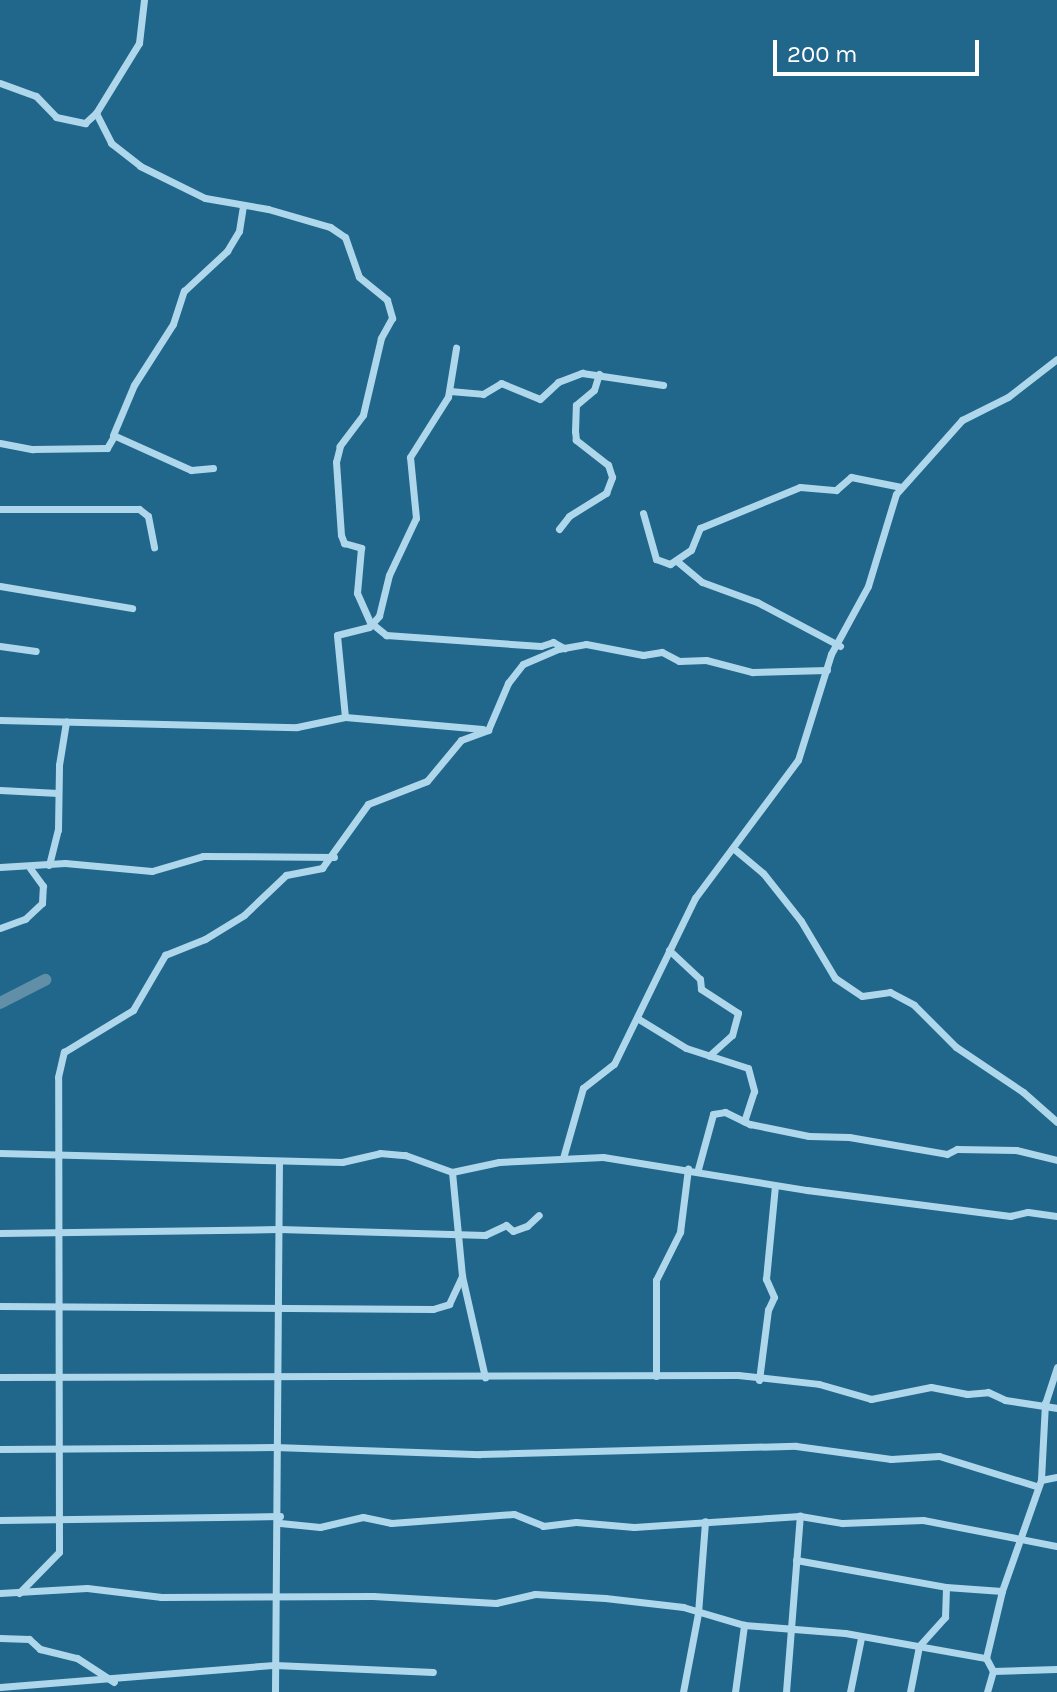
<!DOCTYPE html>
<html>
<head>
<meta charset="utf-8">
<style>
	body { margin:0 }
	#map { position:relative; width:1057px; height:1692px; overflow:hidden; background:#21668b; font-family:Karla,sans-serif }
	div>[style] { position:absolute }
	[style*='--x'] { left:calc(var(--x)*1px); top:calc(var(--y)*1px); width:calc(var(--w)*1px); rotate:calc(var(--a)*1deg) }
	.river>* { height:12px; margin:-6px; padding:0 6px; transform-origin:6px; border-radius:6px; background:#618fa8 }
	.minor>* { height:7px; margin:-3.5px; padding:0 3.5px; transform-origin:3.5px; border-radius:3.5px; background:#afd7eb }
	span { translate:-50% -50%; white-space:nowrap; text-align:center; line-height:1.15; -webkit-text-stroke:8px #21668b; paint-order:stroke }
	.scale { position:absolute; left:773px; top:40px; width:206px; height:36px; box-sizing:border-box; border:4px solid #fff; border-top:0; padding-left:10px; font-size:24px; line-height:28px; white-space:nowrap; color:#fff; -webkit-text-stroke:6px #21668b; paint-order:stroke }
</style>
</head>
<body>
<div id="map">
	<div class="river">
		<div style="--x:0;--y:1003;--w:51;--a:-27.1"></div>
	</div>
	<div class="minor">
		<div style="--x:0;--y:83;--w:38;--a:20"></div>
		<div style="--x:36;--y:96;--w:29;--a:46"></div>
		<div style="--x:56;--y:117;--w:30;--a:12"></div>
		<div style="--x:85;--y:123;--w:15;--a:-42"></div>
		<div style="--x:96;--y:113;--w:34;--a:63"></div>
		<div style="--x:111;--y:143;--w:37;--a:38"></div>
		<div style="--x:140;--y:166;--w:72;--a:26.2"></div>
		<div style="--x:205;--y:198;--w:64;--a:9.9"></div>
		<div style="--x:268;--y:209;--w:65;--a:16.2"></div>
		<div style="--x:330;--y:227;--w:18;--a:34"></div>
		<div style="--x:345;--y:237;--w:42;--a:70.7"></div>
		<div style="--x:359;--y:277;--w:36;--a:39"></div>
		<div style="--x:387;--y:300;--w:19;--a:74"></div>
		<div style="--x:392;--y:318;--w:23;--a:119"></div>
		<div style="--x:381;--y:338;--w:79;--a:103.2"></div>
		<div style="--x:363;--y:415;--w:39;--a:127"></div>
		<div style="--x:340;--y:446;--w:16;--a:104"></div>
		<div style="--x:336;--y:462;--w:73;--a:86.1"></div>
		<div style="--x:341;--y:535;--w:9;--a:69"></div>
		<div style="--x:344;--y:543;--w:18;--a:16"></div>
		<div style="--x:361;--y:548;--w:45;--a:95.1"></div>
		<div style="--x:357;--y:593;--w:32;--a:66"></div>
		<div style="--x:370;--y:622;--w:21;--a:39"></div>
		<div style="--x:386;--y:635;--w:155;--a:4.1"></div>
		<div style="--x:541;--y:646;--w:13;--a:-18"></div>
		<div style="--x:553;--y:642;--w:13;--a:29"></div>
		<div style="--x:96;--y:113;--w:82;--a:-58.4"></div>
		<div style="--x:139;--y:43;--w:43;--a:-83.4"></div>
		<div style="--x:450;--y:391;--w:33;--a:5"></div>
		<div style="--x:483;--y:394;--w:21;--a:-31"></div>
		<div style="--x:501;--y:383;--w:42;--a:22.3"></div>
		<div style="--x:540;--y:399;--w:25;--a:-43"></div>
		<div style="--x:558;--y:382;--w:26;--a:-21"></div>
		<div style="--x:582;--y:373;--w:82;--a:8.4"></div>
		<div style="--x:0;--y:443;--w:33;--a:11"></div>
		<div style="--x:32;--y:449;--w:75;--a:-0.8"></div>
		<div style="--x:107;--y:448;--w:14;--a:-60"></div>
		<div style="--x:213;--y:468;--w:22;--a:175"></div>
		<div style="--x:191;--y:470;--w:85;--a:-155.8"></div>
		<div style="--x:113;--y:435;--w:54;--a:-67.2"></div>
		<div style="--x:134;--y:385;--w:72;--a:-57.4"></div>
		<div style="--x:173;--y:324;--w:35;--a:-72"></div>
		<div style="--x:184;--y:291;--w:59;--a:-42.9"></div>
		<div style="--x:227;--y:251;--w:23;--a:-59"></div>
		<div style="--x:239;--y:231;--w:24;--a:-81"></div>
		<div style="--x:0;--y:509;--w:139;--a:0"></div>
		<div style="--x:139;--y:509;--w:11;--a:38"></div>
		<div style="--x:148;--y:516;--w:32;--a:79"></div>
		<div style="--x:643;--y:513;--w:48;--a:74.2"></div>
		<div style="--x:656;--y:559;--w:15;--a:20"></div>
		<div style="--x:670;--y:564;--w:25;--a:-34"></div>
		<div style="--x:691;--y:550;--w:24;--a:-68"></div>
		<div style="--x:700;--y:528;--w:108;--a:-22.3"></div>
		<div style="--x:800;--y:487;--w:36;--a:5"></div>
		<div style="--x:836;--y:490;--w:20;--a:-41"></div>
		<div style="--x:851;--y:477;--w:51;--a:11.3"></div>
		<div style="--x:559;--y:529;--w:16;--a:-52"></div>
		<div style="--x:569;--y:516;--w:44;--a:-31.9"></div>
		<div style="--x:606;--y:493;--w:17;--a:-69"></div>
		<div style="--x:612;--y:477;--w:13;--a:-108"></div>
		<div style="--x:608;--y:465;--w:41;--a:-142"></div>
		<div style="--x:576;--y:440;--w:9;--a:-96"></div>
		<div style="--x:575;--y:431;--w:26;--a:-88"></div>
		<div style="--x:576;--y:405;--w:23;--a:-40"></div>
		<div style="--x:594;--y:390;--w:17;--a:-73"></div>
		<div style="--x:678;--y:562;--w:31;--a:40"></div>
		<div style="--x:702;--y:582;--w:59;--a:20"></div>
		<div style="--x:757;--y:602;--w:94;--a:27.9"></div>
		<div style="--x:0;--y:586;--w:134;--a:9.5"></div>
		<div style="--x:0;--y:646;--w:36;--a:8"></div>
		<div style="--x:345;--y:717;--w:82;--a:-95.6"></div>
		<div style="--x:337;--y:635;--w:33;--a:-14"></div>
		<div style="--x:369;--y:627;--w:15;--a:-48"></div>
		<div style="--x:379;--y:616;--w:42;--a:-76.3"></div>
		<div style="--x:389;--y:575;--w:63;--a:-64.7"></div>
		<div style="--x:416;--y:518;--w:61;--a:-95.6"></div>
		<div style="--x:410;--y:457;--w:71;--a:-57.7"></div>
		<div style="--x:448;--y:397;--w:50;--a:-80.7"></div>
		<div style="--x:0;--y:720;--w:297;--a:1.4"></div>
		<div style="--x:297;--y:727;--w:49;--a:-11.8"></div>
		<div style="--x:345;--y:717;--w:138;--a:5"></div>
		<div style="--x:488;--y:730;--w:51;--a:-66.9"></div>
		<div style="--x:508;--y:683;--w:24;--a:-52"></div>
		<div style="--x:523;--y:664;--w:38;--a:-23"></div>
		<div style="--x:558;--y:649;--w:28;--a:-10"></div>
		<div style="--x:586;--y:644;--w:58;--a:10.9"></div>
		<div style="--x:643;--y:655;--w:19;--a:-9"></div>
		<div style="--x:662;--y:652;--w:19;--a:28"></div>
		<div style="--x:679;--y:661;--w:27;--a:-2"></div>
		<div style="--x:706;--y:660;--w:48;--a:14.6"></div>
		<div style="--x:752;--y:672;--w:75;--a:-1.5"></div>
		<div style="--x:0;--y:790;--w:58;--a:3"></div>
		<div style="--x:733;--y:848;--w:39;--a:40"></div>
		<div style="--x:763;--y:873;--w:61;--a:51.6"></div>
		<div style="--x:801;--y:921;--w:66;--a:59.2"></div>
		<div style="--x:835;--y:978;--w:32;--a:34"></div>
		<div style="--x:862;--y:996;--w:28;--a:-8"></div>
		<div style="--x:890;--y:992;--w:27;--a:28"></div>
		<div style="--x:914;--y:1005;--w:59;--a:45"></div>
		<div style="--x:956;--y:1047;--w:81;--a:33.9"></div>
		<div style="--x:1023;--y:1092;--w:45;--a:41.4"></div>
		<div style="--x:49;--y:865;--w:36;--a:-76"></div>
		<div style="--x:58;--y:830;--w:65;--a:-89.1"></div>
		<div style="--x:59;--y:765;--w:44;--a:-80.8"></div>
		<div style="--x:0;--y:867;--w:65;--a:-3.5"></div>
		<div style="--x:65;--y:863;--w:87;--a:5.3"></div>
		<div style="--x:152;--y:871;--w:53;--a:-16.4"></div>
		<div style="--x:203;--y:856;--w:131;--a:0.4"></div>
		<div style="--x:0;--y:928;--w:27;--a:-20"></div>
		<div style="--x:25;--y:919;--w:23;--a:-43"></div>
		<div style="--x:42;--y:903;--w:17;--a:-87"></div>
		<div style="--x:43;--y:886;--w:22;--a:-126"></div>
		<div style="--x:669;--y:950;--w:42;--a:43.1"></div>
		<div style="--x:700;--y:979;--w:10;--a:84"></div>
		<div style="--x:701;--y:989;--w:44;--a:33"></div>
		<div style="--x:738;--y:1013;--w:23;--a:105"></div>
		<div style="--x:732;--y:1035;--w:31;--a:138"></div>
		<div style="--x:637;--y:1018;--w:57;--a:31.5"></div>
		<div style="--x:686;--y:1048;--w:65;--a:17.9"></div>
		<div style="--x:748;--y:1068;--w:24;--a:75"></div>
		<div style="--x:754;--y:1091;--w:32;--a:108"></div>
		<div style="--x:0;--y:1153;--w:342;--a:1.5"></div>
		<div style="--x:342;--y:1162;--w:39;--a:-13"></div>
		<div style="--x:380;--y:1153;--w:25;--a:5"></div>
		<div style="--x:405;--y:1155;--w:50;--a:19.9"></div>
		<div style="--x:563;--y:1158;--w:73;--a:-74.1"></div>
		<div style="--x:583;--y:1088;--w:39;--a:-38"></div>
		<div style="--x:614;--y:1064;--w:185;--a:-64"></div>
		<div style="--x:695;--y:898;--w:172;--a:-53.3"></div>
		<div style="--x:798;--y:760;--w:111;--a:-72.7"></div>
		<div style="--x:831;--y:654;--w:77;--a:-61.4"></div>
		<div style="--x:868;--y:586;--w:96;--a:-73.1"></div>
		<div style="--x:896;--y:494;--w:99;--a:-48.3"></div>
		<div style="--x:962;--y:420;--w:51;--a:-26.6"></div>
		<div style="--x:1008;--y:397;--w:62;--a:-37.8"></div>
		<div style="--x:698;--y:1169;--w:57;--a:-74.7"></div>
		<div style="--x:713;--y:1114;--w:12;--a:-9"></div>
		<div style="--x:725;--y:1112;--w:28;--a:26"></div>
		<div style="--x:750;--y:1124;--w:60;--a:11.5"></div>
		<div style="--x:809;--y:1136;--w:40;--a:1.4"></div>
		<div style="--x:849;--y:1137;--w:99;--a:9.8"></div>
		<div style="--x:947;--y:1154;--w:11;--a:-27"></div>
		<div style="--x:957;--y:1149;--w:59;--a:1"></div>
		<div style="--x:1016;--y:1150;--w:42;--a:13.7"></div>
		<div style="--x:452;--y:1172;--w:48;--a:-12"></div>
		<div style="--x:499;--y:1162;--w:104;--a:-2.8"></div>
		<div style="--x:603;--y:1157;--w:207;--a:9.2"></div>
		<div style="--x:807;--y:1190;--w:205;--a:7.3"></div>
		<div style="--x:1010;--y:1216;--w:18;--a:-13"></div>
		<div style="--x:1028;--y:1212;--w:29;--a:8"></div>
		<div style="--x:452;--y:1172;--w:104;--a:84.5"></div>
		<div style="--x:462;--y:1276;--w:104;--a:77.2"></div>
		<div style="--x:0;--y:1233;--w:279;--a:-0.8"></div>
		<div style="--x:279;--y:1229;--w:206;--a:1.7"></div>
		<div style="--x:485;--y:1235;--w:23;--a:-25"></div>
		<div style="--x:506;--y:1225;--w:9;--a:41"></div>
		<div style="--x:513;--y:1231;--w:15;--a:-20"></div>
		<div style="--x:527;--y:1226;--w:16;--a:-43"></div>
		<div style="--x:0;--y:1306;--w:433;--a:0.4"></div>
		<div style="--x:433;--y:1309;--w:17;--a:-17"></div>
		<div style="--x:449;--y:1304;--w:31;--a:-65"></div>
		<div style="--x:1057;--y:1367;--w:38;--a:108"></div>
		<div style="--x:1045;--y:1403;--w:77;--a:93"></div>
		<div style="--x:1041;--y:1480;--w:118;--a:109.4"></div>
		<div style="--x:1002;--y:1591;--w:69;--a:103.4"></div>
		<div style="--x:986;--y:1658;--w:15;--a:62"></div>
		<div style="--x:993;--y:1671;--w:64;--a:-1.8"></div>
		<div style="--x:656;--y:1376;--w:96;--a:-90"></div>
		<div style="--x:656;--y:1280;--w:54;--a:-63.4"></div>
		<div style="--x:680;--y:1232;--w:64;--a:-82.8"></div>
		<div style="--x:0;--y:1377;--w:738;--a:-0.16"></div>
		<div style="--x:738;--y:1375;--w:81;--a:6.3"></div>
		<div style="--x:819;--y:1384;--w:54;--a:16.1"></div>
		<div style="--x:871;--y:1399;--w:61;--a:-11.3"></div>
		<div style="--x:931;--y:1387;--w:37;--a:11"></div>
		<div style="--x:967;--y:1394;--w:21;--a:-5"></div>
		<div style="--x:988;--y:1392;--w:19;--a:25"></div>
		<div style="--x:1005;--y:1400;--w:53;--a:8.7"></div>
		<div style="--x:759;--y:1380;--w:71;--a:-82.7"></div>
		<div style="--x:768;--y:1310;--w:14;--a:-65"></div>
		<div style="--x:774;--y:1297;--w:20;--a:-114"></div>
		<div style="--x:766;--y:1279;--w:93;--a:-84.5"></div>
		<div style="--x:0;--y:1449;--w:275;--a:-0.4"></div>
		<div style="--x:275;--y:1447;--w:205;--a:2"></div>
		<div style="--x:480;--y:1454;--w:316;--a:-1.5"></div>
		<div style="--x:796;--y:1446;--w:96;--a:7.8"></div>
		<div style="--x:891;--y:1459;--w:48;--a:-3.6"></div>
		<div style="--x:939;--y:1456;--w:102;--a:17.2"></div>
		<div style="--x:1041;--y:1480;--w:16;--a:-11"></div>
		<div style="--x:0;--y:1520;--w:280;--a:-0.8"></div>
		<div style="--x:280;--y:1523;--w:40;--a:5.7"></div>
		<div style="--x:320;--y:1527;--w:44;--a:-13.1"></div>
		<div style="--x:363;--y:1517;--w:29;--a:12"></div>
		<div style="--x:391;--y:1523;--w:123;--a:-4.2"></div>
		<div style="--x:514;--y:1514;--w:31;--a:22"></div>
		<div style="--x:543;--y:1526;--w:33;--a:-7"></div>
		<div style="--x:576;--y:1522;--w:58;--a:4.9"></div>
		<div style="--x:634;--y:1527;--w:166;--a:-3.8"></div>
		<div style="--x:800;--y:1516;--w:43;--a:9.5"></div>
		<div style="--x:842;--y:1523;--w:81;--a:-2.1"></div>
		<div style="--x:923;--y:1520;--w:136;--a:11"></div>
		<div style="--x:796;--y:1560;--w:152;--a:10.2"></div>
		<div style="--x:946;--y:1587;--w:56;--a:4.1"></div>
		<div style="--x:0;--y:1593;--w:87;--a:-3.3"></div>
		<div style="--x:87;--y:1588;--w:75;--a:6.9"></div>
		<div style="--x:161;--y:1597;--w:212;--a:-0.3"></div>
		<div style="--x:373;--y:1596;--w:123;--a:3.3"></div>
		<div style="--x:496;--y:1603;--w:40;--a:-13"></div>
		<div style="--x:535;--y:1594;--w:70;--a:3.3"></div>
		<div style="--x:605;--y:1598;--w:79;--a:6.6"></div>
		<div style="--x:683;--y:1607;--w:64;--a:16.4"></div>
		<div style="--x:744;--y:1625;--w:101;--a:4.5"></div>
		<div style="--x:845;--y:1633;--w:143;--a:10.1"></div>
		<div style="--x:19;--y:1593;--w:57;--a:-45.7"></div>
		<div style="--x:59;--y:1552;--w:475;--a:-90.1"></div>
		<div style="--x:58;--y:1077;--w:26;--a:-77"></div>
		<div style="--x:64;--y:1052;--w:81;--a:-31.3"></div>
		<div style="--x:133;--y:1010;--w:64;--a:-59.8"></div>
		<div style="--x:165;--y:955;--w:43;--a:-21.8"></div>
		<div style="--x:205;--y:939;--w:46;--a:-31.6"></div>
		<div style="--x:244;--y:915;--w:58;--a:-43.6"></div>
		<div style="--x:286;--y:875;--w:37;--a:-11"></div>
		<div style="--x:322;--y:868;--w:79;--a:-54.3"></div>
		<div style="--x:368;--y:804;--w:63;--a:-21.3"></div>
		<div style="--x:427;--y:781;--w:53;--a:-50.3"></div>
		<div style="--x:461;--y:740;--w:29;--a:-20"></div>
		<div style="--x:0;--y:1638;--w:29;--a:2"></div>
		<div style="--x:29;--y:1639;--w:15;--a:42"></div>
		<div style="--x:40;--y:1649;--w:38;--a:14"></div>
		<div style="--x:77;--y:1658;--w:44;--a:33"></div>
		<div style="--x:0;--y:1687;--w:276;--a:-4.6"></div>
		<div style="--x:275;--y:1665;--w:158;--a:2.5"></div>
		<div style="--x:275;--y:1692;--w:531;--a:-89.57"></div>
		<div style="--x:683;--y:1692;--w:80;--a:-79.2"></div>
		<div style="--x:698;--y:1613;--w:92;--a:-85.6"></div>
		<div style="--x:735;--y:1692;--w:68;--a:-82.3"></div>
		<div style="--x:786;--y:1692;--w:177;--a:-85.5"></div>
		<div style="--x:850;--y:1692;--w:55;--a:-78.5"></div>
		<div style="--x:910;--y:1692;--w:47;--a:-78.9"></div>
		<div style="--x:919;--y:1646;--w:39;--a:-48"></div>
		<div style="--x:945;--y:1617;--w:30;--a:-88"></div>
		<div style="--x:987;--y:1692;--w:22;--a:-74"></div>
	</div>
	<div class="scale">200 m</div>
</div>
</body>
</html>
